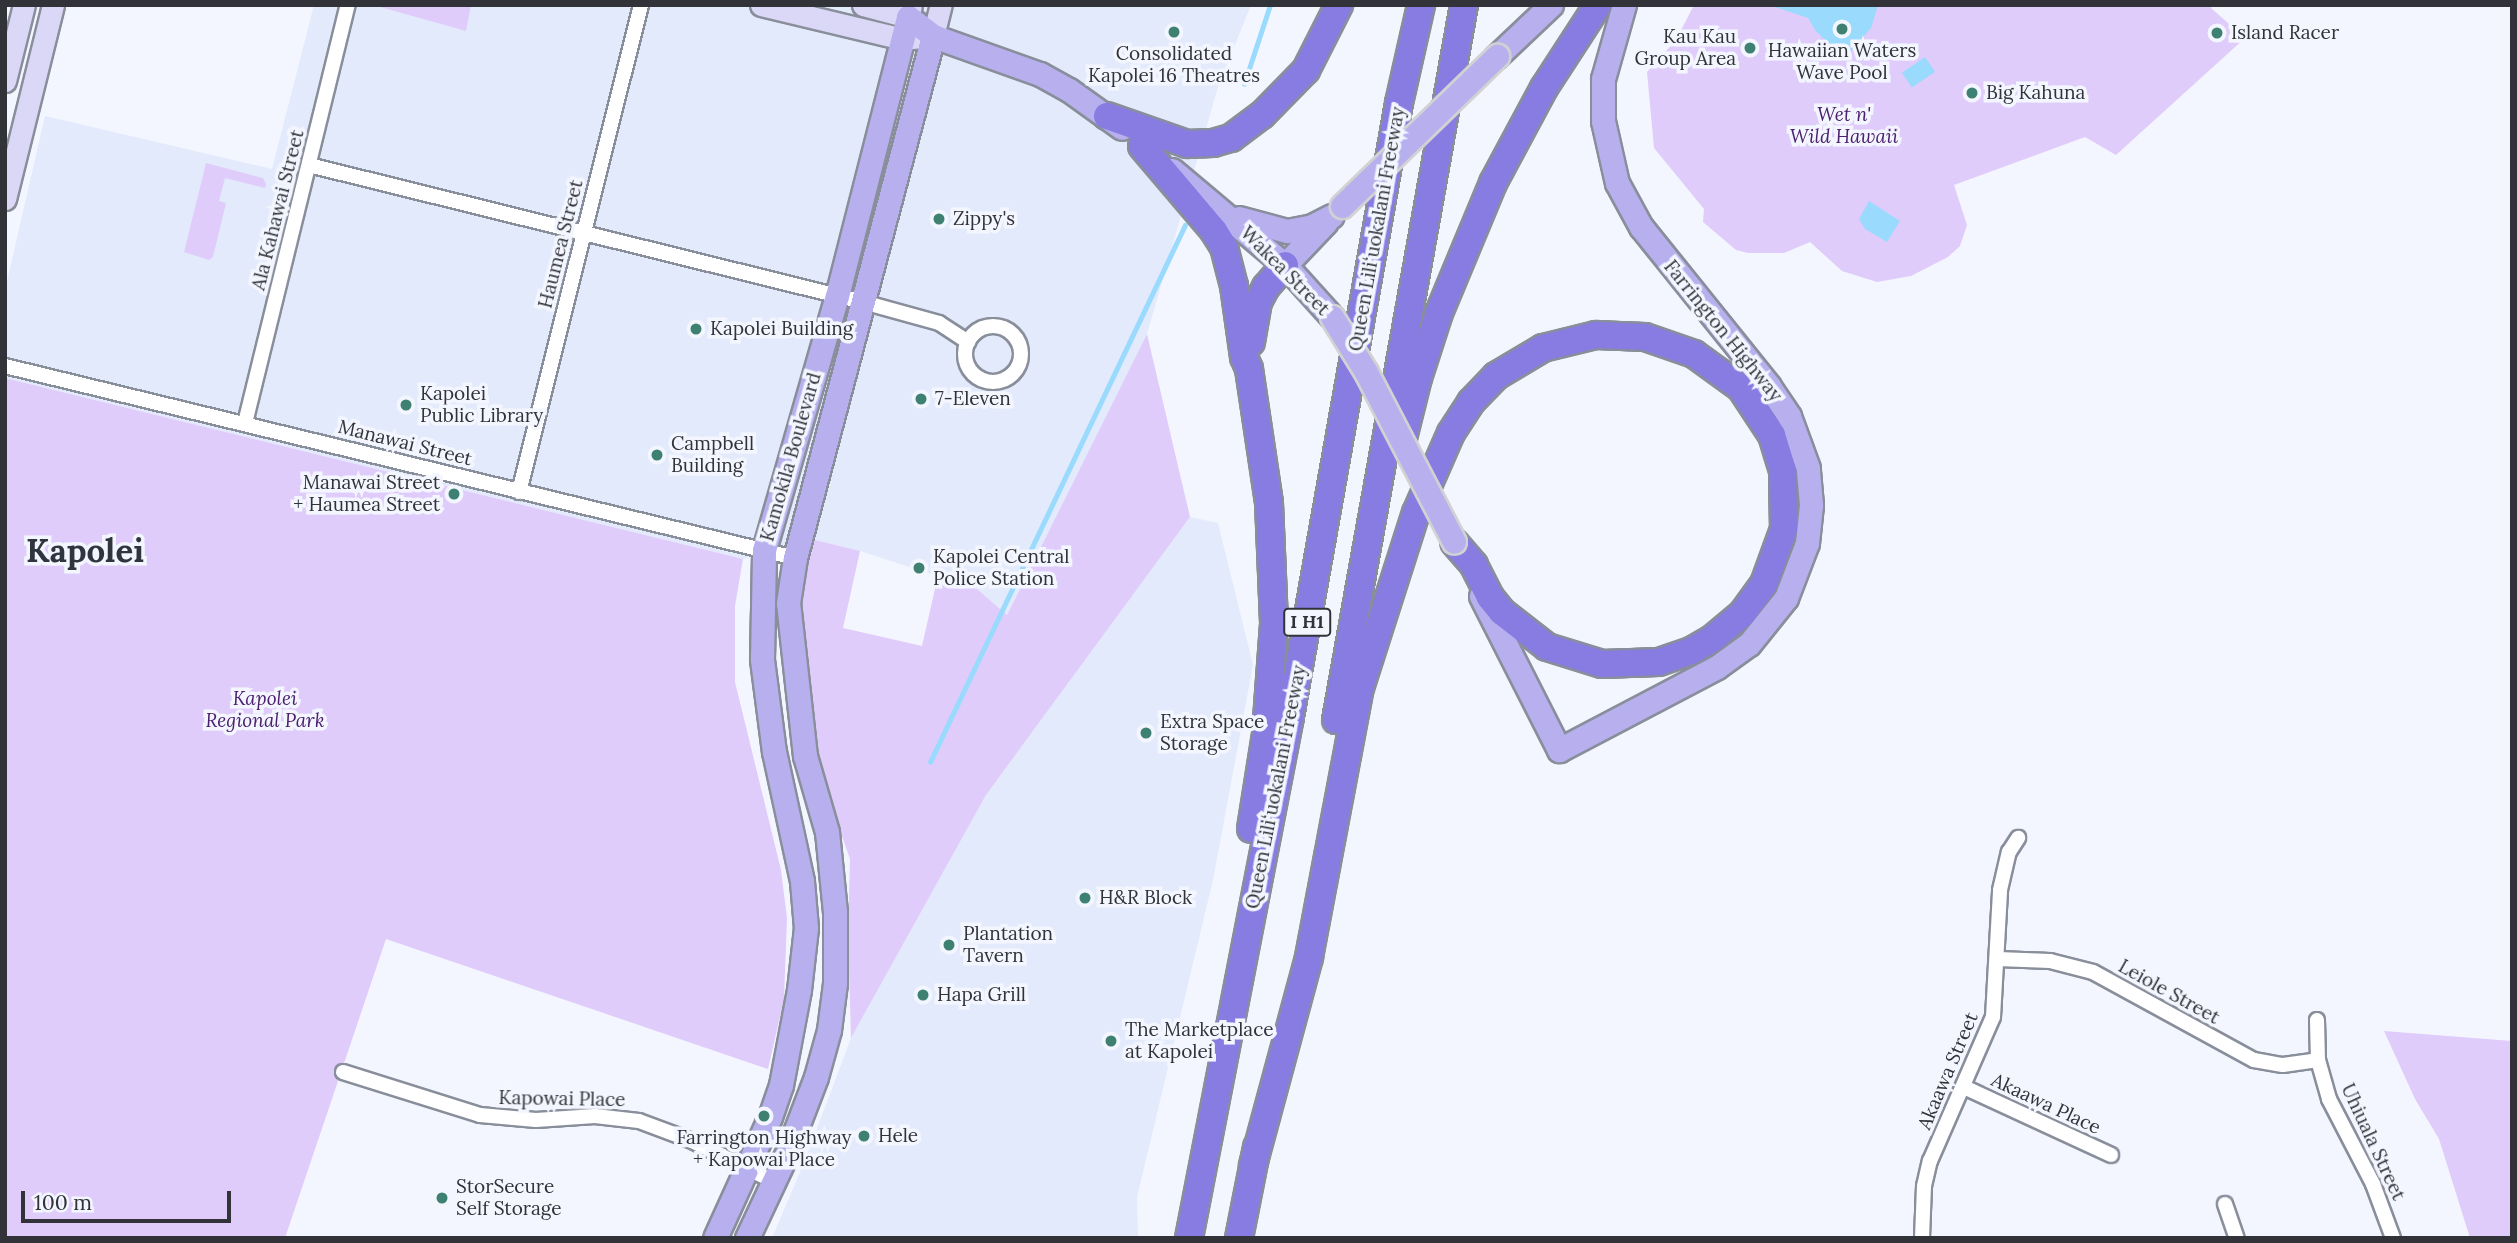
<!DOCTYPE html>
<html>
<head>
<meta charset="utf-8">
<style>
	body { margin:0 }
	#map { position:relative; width:2517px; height:1243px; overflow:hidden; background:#f3f6ff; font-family:Lora,serif }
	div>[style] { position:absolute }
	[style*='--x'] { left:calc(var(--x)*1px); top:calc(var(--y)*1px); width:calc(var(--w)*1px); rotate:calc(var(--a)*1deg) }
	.built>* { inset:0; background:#e3eafb }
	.green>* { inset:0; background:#e0ccfa }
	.water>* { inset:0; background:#99dafd; transform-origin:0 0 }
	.stream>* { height:4.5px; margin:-2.25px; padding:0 2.25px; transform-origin:2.25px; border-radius:2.25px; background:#99dafd }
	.roads { filter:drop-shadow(2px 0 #898e9b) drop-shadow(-2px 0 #898e9b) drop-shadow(0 2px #898e9b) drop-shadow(0 -2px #898e9b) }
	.street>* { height:14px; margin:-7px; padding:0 7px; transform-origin:7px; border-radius:7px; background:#fff }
	.street>.ring { margin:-7px; padding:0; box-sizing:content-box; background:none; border:14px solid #fff; border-radius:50% }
	.secondary>* { height:21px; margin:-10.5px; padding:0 10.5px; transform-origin:10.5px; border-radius:10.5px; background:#dbd8f7 }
	.primary>* { height:23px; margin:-11.5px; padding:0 11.5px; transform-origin:11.5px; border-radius:11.5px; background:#b8b0ee }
	.highway>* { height:26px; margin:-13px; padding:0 13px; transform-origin:13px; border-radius:13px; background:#887ce3 }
	.bridges { filter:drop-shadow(2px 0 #d2d2d3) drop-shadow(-2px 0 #d2d2d3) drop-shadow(0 2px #d2d2d3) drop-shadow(0 -2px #d2d2d3) }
	.primary-bridge>* { height:23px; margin:-11.5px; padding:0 11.5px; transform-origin:11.5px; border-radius:11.5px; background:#b8b0ee }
	.dots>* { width:19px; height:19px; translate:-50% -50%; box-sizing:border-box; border:4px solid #f3f6ff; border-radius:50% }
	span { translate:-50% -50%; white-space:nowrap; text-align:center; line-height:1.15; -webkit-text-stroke:7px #f3f6ff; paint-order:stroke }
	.shield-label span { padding:2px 5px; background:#f3f6ff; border:2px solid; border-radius:5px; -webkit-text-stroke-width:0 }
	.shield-label { font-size:18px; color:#313339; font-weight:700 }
	.poi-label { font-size:19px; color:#313339 }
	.left { translate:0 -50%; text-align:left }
	.right { translate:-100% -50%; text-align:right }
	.park-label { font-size:19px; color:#4b206f; font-style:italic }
	.street-label { font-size:19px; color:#313339 }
	.town-label { font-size:33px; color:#30343f; font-weight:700 }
	.frame { position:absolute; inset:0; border:7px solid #313339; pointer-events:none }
	.scale { position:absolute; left:21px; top:1191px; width:210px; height:32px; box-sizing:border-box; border:4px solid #313339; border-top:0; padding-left:9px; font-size:21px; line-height:24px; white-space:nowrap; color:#313339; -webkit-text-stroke:5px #f3f6ff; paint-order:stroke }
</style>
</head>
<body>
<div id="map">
	<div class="built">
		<div style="clip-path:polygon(314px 5px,1251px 5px,1218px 87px,1147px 334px,1007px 615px,977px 589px,860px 551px,811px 539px,743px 559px,5px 378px,5px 290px,45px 116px,272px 169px)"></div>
		<div style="clip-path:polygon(1190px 517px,1218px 523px,1253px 665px,1213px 880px,1137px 1197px,1138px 1238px,772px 1238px,804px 1163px,851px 1038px,986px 795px)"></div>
	</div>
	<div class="green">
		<div style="clip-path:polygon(373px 5px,471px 5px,466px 31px)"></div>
		<div style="clip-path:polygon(1694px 5px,2213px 5px,2211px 8px,2245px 38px,2116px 155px,2085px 137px,1954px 185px,1967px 225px,1960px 246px,1948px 257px,1911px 276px,1877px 282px,1842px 271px,1810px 242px,1784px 253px,1748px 253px,1736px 250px,1703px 222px,1704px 209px,1654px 148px,1647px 72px,1676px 40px)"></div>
		<div style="clip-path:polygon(206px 163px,263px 178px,266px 184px,265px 188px,225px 178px,219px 201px,226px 203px,213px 257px,209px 260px,184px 252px)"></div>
		<div style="clip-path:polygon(1147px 334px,1190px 517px,986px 795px,851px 1038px,848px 936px,850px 859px,825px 788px,807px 702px,800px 639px,802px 590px,811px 539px,860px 551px,843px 628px,922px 646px,937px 580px,977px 589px,1007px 615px)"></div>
		<div style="clip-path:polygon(5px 378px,743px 559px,735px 606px,735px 682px,781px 870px,787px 918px,784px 999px,768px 1069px,386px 939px,285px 1238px,5px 1238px)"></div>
		<div style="clip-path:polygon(2384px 1031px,2512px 1041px,2512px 1238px,2470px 1238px,2439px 1139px,2415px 1099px)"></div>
	</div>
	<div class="water">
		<div style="clip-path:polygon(1769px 5px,1878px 5px,1871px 28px,1850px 52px,1834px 49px,1815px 30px,1808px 18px)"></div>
		<div style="left:1925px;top:57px;width:18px;height:28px;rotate:56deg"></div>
		<div style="clip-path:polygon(1869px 201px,1900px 221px,1887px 242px,1865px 229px,1859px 219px)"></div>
	</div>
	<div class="stream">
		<div style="--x:1244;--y:84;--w:83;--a:-71.8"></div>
		<div style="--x:930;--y:762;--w:594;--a:-64.6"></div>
	</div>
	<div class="roads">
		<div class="street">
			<div style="--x:309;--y:165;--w:571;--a:13.89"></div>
			<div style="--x:863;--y:302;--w:79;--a:15.4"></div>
			<div style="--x:939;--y:323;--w:35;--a:33"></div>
			<div class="ring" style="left:965px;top:326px;width:42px;height:42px"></div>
			<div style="--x:5;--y:366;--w:813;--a:13.66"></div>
			<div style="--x:245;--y:423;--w:431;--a:-76.2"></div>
			<div style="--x:519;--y:492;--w:502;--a:-75.94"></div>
			<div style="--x:1998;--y:959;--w:52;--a:2.2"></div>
			<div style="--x:2050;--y:961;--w:44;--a:14.3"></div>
			<div style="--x:2093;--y:972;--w:183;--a:28.7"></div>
			<div style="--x:2254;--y:1060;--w:29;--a:10"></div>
			<div style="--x:2283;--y:1065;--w:35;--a:-8"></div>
			<div style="--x:2317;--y:1020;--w:40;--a:88.6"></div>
			<div style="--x:2318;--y:1060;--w:41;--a:74.2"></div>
			<div style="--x:2329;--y:1099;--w:96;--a:62.6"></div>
			<div style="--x:2373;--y:1184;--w:58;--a:69.7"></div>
			<div style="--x:343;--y:1072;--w:144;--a:17.4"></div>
			<div style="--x:480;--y:1115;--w:56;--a:5.1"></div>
			<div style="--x:536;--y:1120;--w:59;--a:-3.9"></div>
			<div style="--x:595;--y:1116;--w:44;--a:6.5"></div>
			<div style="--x:639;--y:1121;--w:54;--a:20.4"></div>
			<div style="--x:690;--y:1140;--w:93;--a:26.3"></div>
			<div style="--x:1964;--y:1087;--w:162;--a:24.8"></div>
			<div style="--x:2225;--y:1204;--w:36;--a:71"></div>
			<div style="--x:1922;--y:1238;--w:52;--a:-87.8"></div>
			<div style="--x:1924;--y:1186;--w:26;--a:-77"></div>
			<div style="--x:1930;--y:1161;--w:157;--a:-66.4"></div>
			<div style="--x:1993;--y:1017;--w:127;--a:-86.8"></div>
			<div style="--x:2000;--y:890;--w:39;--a:-77"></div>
			<div style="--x:2009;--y:852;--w:17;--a:-57"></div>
		</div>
		<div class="secondary">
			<div style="--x:761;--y:5;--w:146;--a:13.5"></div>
			<div style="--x:903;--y:39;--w:30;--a:-6"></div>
			<div style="--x:933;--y:36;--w:32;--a:-76"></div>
			<div style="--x:863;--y:5;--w:47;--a:14.9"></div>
			<div style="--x:908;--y:17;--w:12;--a:-76"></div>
			<div style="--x:5;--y:81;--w:78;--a:-76"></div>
			<div style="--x:5;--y:199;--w:200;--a:-76.1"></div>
		</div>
		<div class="primary">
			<div style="--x:1497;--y:56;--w:74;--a:-43.4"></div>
			<div style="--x:1172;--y:170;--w:148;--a:40.1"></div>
			<div style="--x:1285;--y:265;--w:70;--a:47.9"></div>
			<div style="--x:1239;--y:218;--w:50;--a:15.2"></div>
			<div style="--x:1287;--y:231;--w:25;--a:-11"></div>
			<div style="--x:1312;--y:226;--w:22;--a:-27"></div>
			<div style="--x:1285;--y:265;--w:59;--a:-46.4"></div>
			<div style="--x:1481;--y:596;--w:173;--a:63.1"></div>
			<div style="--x:1559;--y:750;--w:178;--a:-27.7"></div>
			<div style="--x:1717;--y:667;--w:39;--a:-36"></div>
			<div style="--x:1749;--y:644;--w:59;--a:-51.2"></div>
			<div style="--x:1786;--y:598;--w:59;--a:-69.1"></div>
			<div style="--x:1807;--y:543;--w:38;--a:-84"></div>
			<div style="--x:1811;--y:505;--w:37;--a:-95"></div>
			<div style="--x:1808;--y:468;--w:55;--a:-110.1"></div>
			<div style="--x:1789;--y:416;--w:36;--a:-124"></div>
			<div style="--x:1769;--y:386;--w:204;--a:-128.8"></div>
			<div style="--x:1641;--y:227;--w:50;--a:-118.6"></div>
			<div style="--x:1617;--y:183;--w:64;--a:-102.7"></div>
			<div style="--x:1603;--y:121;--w:42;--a:-90"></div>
			<div style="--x:1603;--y:79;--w:77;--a:-74.2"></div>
			<div style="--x:715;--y:1238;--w:133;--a:-65.6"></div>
			<div style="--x:770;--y:1117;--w:34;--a:-71"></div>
			<div style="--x:781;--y:1085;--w:97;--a:-79.3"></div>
			<div style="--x:799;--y:990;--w:62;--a:-83.6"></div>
			<div style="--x:806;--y:928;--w:47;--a:-94.9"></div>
			<div style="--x:802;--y:881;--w:132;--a:-102.2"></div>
			<div style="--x:774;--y:752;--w:94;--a:-97.4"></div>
			<div style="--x:762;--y:659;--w:109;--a:-88.9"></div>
			<div style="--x:764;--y:550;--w:264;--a:-74"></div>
			<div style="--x:837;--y:296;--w:288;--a:-75.7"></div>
			<div style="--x:908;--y:17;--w:31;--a:37"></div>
			<div style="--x:933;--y:36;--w:114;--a:19.6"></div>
			<div style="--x:1040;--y:74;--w:33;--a:29"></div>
			<div style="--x:1069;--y:90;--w:65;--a:35.6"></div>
			<div style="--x:747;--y:1238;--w:94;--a:-64.8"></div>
			<div style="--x:787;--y:1153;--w:81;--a:-69.1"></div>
			<div style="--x:816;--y:1077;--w:49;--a:-74.5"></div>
			<div style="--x:829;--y:1030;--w:47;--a:-82.7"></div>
			<div style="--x:835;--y:983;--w:71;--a:-90"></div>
			<div style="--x:835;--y:912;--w:80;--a:-95.7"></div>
			<div style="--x:827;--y:832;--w:79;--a:-106.1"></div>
			<div style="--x:805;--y:756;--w:154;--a:-96.3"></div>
			<div style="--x:788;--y:603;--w:46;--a:-81.2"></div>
			<div style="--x:795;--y:558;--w:540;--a:-75.19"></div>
		</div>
		<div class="highway">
			<div style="--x:1107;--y:116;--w:85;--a:19.3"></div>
			<div style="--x:1187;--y:144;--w:26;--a:-2"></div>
			<div style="--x:1213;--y:143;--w:19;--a:-16"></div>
			<div style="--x:1231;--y:138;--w:39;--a:-37"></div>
			<div style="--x:1262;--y:115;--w:63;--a:-45.6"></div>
			<div style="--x:1306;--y:70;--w:73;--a:-63.1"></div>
			<div style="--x:1142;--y:146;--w:111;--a:49.7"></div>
			<div style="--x:1214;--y:231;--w:19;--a:58"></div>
			<div style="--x:1224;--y:247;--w:40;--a:75.6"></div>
			<div style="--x:1234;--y:286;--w:72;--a:82"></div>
			<div style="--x:1244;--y:357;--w:13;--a:67"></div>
			<div style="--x:1249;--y:369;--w:135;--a:81.5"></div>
			<div style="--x:1269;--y:503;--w:121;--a:87.6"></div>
			<div style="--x:1274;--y:624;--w:110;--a:94.2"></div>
			<div style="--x:1266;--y:734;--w:96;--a:99"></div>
			<div style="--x:1251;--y:342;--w:41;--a:-80.1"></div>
			<div style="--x:1258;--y:302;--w:17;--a:-62"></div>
			<div style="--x:1266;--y:287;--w:29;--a:-49"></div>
			<div style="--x:1403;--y:438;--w:62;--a:-76"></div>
			<div style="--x:1418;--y:378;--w:68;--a:-72.1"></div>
			<div style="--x:1439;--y:313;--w:141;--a:-67.4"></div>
			<div style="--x:1493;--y:183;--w:108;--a:-61.8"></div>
			<div style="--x:1544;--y:88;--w:99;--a:-57"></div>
			<div style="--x:1336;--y:720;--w:726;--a:-79.85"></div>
			<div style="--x:1253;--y:1165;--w:215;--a:-74.9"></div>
			<div style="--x:1309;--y:957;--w:274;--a:-79.3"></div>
			<div style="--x:1360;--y:688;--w:184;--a:-72.3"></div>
			<div style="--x:1416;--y:513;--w:87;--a:-66.4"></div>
			<div style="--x:1451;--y:433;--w:37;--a:-57"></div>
			<div style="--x:1471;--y:402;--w:36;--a:-46"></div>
			<div style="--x:1496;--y:376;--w:55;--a:-30.8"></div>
			<div style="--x:1543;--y:348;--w:55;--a:-13.8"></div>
			<div style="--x:1596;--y:335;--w:49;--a:2.3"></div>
			<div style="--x:1645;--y:337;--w:52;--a:19.1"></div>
			<div style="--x:1694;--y:354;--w:58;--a:35.9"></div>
			<div style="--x:1741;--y:388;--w:56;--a:56.6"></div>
			<div style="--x:1772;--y:435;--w:39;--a:73"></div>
			<div style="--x:1783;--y:472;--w:57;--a:89"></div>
			<div style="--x:1784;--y:529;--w:59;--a:110"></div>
			<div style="--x:1764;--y:584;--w:37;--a:126"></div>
			<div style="--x:1742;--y:614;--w:39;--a:140"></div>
			<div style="--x:1712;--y:639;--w:24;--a:150"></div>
			<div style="--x:1691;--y:651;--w:34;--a:161"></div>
			<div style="--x:1659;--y:662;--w:57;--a:178"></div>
			<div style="--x:1602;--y:664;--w:58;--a:-162.8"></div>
			<div style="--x:1547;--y:647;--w:57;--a:-142.1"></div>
			<div style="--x:1502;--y:612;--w:19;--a:-129"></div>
			<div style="--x:1490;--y:597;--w:36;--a:-117"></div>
			<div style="--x:1474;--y:565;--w:30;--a:-131"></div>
			<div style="--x:1189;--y:1238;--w:531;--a:-79.03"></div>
			<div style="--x:1290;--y:717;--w:624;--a:-79.93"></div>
			<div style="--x:1399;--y:103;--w:100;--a:-77.3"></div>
			<div style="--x:1239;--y:1238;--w:93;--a:-78.8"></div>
		</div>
	</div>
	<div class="bridges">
		<div class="primary-bridge">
			<div style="--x:1342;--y:206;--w:216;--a:-44.1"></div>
			<div style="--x:1332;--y:317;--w:65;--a:58.3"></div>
			<div style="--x:1366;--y:372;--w:191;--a:62.6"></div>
		</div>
	</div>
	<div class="dots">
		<div style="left:1842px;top:29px;background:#3e8172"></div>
		<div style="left:1174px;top:32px;background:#3e8172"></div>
		<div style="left:2217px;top:33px;background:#3e8172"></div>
		<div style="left:1750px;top:48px;background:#3e8172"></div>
		<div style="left:1972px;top:93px;background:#3e8172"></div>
		<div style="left:939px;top:219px;background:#3e8172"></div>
		<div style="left:696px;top:329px;background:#3e8172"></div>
		<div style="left:921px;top:399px;background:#3e8172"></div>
		<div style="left:406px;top:405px;background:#3e8172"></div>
		<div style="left:657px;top:455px;background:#3e8172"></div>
		<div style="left:454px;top:494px;background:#3e8172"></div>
		<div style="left:919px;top:568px;background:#3e8172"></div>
		<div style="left:1146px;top:733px;background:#3e8172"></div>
		<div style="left:1085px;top:898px;background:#3e8172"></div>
		<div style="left:949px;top:945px;background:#3e8172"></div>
		<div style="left:923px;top:995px;background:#3e8172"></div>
		<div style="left:1111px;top:1041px;background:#3e8172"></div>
		<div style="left:764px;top:1116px;background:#3e8172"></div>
		<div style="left:864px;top:1136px;background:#3e8172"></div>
		<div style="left:442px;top:1198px;background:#3e8172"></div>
	</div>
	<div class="shield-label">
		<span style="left:1307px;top:622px">I H1</span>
	</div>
	<div class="poi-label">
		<span class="left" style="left:2231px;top:33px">Island Racer</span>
		<span class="right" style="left:1736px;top:48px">Kau Kau<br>Group Area</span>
		<span style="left:1842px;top:62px">Hawaiian Waters<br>Wave Pool</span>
		<span style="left:1174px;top:65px">Consolidated<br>Kapolei 16 Theatres</span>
		<span class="left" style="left:1986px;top:93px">Big Kahuna</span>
		<span class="left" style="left:953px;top:219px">Zippy's</span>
		<span class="left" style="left:710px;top:329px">Kapolei Building</span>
		<span class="left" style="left:420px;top:405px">Kapolei<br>Public Library</span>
		<span class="left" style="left:935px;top:399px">7-Eleven</span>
		<span class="left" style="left:671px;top:455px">Campbell<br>Building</span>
		<span class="right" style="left:440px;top:494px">Manawai Street<br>+ Haumea Street</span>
		<span class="left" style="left:933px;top:568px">Kapolei Central<br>Police Station</span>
		<span class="left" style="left:1160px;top:733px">Extra Space<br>Storage</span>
		<span class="left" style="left:1099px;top:898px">H&amp;R Block</span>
		<span class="left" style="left:963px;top:945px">Plantation<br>Tavern</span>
		<span class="left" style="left:937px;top:995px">Hapa Grill</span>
		<span class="left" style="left:1125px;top:1041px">The Marketplace<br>at Kapolei</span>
		<span class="left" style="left:878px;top:1136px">Hele</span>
		<span style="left:764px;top:1149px">Farrington Highway<br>+ Kapowai Place</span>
		<span class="left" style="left:456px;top:1198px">StorSecure<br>Self Storage</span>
	</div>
	<div class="park-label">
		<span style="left:1844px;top:126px">Wet n'<br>Wild Hawaii</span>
		<span style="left:265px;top:710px">Kapolei<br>Regional Park</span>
	</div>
	<div class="street-label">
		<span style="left:278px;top:210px;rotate:-76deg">Ala Kahawai Street</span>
		<span style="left:1377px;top:229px;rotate:-80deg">Queen Liliʻuokalani Freeway</span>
		<span style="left:561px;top:244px;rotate:-76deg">Haumea Street</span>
		<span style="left:1285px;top:271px;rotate:45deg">Wakea Street</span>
		<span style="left:1723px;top:331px;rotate:51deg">Farrington Highway</span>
		<span style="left:405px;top:443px;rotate:14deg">Manawai Street</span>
		<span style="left:791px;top:457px;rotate:-74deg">Kamokila Boulevard</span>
		<span style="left:1276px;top:787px;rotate:-79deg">Queen Liliʻuokalani Freeway</span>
		<span style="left:2169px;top:992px;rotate:29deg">Leiole Street</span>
		<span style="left:1948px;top:1071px;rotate:-67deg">Akaawa Street</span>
		<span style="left:562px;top:1099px;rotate:1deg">Kapowai Place</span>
		<span style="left:2046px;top:1104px;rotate:25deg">Akaawa Place</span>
		<span style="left:2373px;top:1142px;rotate:65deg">Uhiuala Street</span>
	</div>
	<div class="town-label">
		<span style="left:85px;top:551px">Kapolei</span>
	</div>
	<div class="frame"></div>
	<div class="scale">100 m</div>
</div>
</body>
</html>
